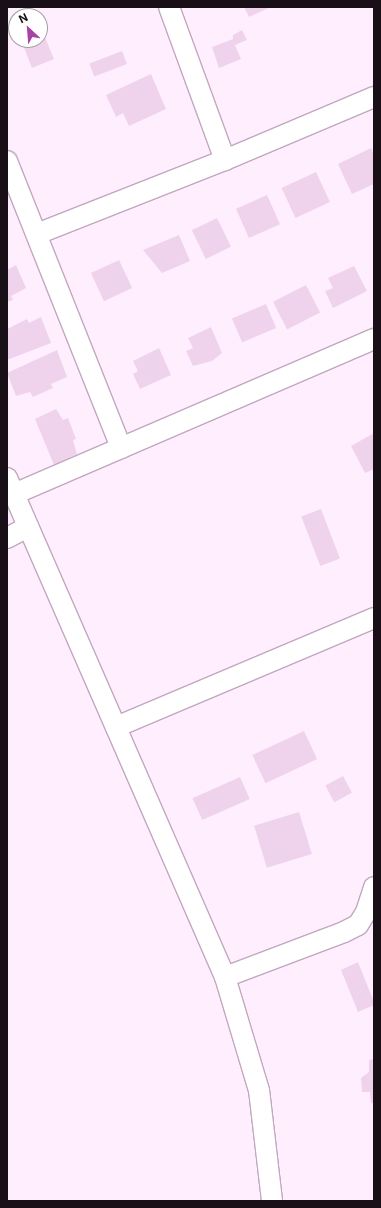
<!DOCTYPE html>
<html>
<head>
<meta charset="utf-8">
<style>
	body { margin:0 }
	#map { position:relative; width:381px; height:1208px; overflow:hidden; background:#ffeefe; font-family:Inter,sans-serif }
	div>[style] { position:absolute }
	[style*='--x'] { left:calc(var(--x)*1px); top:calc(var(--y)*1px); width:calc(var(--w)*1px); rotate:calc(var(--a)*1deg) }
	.building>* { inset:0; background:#efd3ed; transform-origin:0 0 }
	.roads { filter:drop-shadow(1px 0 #c2a7c0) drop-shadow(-1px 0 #c2a7c0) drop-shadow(0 1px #c2a7c0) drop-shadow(0 -1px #c2a7c0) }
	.minor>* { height:20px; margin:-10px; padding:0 10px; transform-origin:10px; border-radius:10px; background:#fff }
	span { translate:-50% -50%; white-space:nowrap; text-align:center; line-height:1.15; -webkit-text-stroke:3px #fff; paint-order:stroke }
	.frame { position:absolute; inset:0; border:8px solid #180f17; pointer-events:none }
	.north { position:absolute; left:8px; top:8px; width:40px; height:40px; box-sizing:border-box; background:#fff; border:1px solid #a39fa2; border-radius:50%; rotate:334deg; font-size:11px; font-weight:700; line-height:16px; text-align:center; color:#180f17 }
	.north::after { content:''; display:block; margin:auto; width:14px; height:18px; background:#a742a6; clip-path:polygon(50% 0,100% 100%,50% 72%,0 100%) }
</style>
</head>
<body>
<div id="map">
	<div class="building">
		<div style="clip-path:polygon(244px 7px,271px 7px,249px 17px)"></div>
		<div style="clip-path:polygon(42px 30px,54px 59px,32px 68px,21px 40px,40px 40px,40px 31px)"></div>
		<div style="clip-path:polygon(242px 30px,247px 40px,235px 45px,241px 59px,219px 68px,212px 47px,233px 39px,233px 35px)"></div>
		<div style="left:122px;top:51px;width:14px;height:35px;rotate:69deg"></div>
		<div style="clip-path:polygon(151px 74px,166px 109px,129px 126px,123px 113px,116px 117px,106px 95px)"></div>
		<div style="clip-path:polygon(371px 148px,374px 155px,374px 184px,352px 194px,338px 164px)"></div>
		<div style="left:316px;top:172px;width:33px;height:38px;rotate:65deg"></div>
		<div style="left:267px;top:195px;width:32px;height:34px;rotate:66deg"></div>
		<div style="left:217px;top:218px;width:32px;height:28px;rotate:64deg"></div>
		<div style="clip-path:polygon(179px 235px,190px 261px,162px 273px,143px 250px)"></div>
		<div style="left:119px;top:260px;width:31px;height:31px;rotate:65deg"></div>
		<div style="clip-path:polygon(16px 265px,26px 288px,11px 296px,13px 300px,7px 302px,7px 270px)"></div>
		<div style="clip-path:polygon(354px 266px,367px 291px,333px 308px,325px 291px,333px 288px,328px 278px)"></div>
		<div style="left:306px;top:285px;width:31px;height:37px;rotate:63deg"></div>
		<div style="left:266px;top:304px;width:26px;height:37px;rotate:67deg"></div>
		<div style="clip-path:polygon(41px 317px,51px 343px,7px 360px,7px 329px,27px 319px,29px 323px)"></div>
		<div style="clip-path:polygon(211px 327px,222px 353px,212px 361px,193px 366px,186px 351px,193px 348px,188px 338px)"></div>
		<div style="clip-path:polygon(159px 348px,171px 375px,140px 389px,133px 374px,138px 371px,133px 361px)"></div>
		<div style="clip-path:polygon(57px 350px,67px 377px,51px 384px,53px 388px,33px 397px,30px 392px,16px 396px,7px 373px)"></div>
		<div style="clip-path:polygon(56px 409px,63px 420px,68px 418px,76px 439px,73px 440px,77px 454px,54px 465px,35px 419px)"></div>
		<div style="clip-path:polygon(374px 433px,374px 469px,365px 473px,351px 446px)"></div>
		<div style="left:321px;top:509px;width:53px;height:21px;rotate:69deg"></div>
		<div style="left:304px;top:731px;width:31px;height:57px;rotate:65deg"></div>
		<div style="left:343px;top:776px;width:19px;height:20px;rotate:62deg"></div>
		<div style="left:240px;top:777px;width:24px;height:52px;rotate:66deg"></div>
		<div style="left:299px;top:812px;width:44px;height:47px;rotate:73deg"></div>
		<div style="clip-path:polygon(358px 962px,374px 1002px,374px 1005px,358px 1012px,341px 970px)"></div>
		<div style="clip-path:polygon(374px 1059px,374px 1103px,371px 1103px,370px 1092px,362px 1092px,361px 1078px,369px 1072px,369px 1060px)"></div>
	</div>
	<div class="roads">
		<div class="minor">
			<div style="--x:169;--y:7;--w:163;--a:69.9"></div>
			<div style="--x:7;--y:161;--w:309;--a:68.3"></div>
			<div style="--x:37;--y:234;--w:202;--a:-21.5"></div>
			<div style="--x:225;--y:160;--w:162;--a:-22.9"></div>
			<div style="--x:7;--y:478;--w:545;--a:66.4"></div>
			<div style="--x:225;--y:977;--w:118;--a:73.3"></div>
			<div style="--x:259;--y:1090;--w:112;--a:83.3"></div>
			<div style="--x:14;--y:494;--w:392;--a:-23.3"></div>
			<div style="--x:7;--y:538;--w:24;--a:-28"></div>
			<div style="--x:116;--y:727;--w:280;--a:-22.9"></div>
			<div style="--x:225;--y:977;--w:127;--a:-20.7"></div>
			<div style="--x:344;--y:932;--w:16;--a:-27"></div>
			<div style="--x:358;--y:925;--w:15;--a:-58"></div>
			<div style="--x:366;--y:912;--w:26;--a:-72"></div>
		</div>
	</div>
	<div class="frame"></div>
	<div class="north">N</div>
</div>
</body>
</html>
